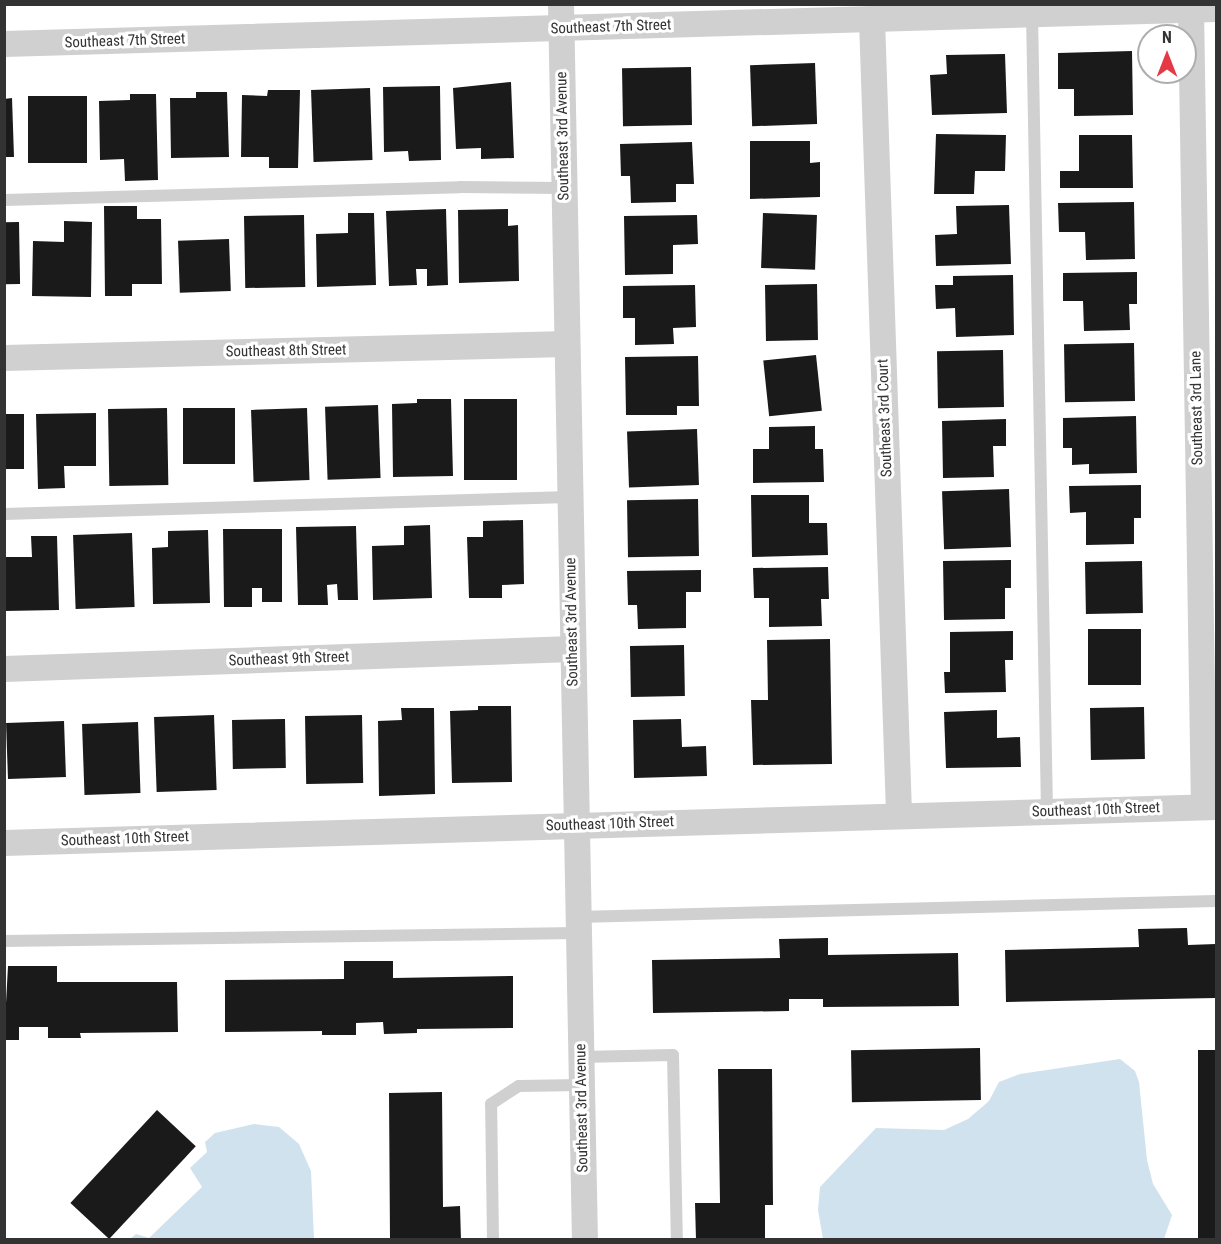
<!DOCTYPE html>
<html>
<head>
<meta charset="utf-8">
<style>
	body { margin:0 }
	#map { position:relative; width:1221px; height:1244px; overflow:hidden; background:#fff; font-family:"Roboto Condensed",sans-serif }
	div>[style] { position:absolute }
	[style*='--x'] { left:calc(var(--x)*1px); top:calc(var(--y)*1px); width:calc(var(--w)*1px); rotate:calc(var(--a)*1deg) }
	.water>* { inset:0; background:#cfe2ee }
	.building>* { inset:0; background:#1a1a1a; transform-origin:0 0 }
	.lane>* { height:12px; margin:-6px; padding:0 6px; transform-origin:6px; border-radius:6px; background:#d0d0d0 }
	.street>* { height:26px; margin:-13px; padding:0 13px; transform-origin:13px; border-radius:13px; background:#d0d0d0 }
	span { translate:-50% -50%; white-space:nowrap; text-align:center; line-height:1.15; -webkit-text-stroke:6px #fff; paint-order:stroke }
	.street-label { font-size:15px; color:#333 }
	.frame { position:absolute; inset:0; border:6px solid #333; pointer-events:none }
	.north { position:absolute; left:1137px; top:24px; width:60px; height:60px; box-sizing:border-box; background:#fff; border:2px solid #adadad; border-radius:50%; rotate:0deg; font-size:16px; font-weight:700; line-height:24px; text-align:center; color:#333 }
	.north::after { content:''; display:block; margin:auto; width:21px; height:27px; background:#e63946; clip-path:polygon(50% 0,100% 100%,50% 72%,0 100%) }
</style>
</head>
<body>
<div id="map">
	<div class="water">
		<div style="clip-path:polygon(1120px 1059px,1135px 1071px,1139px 1082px,1147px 1160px,1153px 1184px,1172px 1215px,1164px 1239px,823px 1239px,818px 1210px,820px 1187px,876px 1128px,944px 1130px,968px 1119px,989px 1101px,999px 1082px,1020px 1074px)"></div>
		<div style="clip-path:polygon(254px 1124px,279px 1127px,299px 1144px,311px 1171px,314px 1239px,130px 1239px,136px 1234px,149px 1238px,202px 1187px,190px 1168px,207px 1152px,205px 1142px,215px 1133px)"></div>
	</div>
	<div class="building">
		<div style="clip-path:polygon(1132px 51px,1133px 115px,1074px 116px,1074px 89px,1058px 89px,1058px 53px)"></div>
		<div style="clip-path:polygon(1005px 54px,1007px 113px,932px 115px,930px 75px,947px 74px,946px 55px)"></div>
		<div style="left:815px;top:63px;width:61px;height:65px;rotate:88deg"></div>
		<div style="left:691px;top:67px;width:58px;height:69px;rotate:89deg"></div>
		<div style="clip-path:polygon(511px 82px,514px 158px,481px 159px,481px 148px,456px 149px,453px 88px)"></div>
		<div style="clip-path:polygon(440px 86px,441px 160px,409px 161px,408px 151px,384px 152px,383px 87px)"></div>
		<div style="left:370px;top:88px;width:72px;height:59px;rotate:88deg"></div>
		<div style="clip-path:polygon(268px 90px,300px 90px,298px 168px,269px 168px,269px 157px,241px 157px,242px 95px,267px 96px)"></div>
		<div style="clip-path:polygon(196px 92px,227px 92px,229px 157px,171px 158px,170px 98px,196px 98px)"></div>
		<div style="clip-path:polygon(130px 94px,156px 94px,158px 180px,125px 181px,124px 159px,100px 160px,99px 101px,130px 100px)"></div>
		<div style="left:87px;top:96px;width:67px;height:59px;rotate:90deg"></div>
		<div style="clip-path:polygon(12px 98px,14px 157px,4px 157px,4px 99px)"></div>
		<div style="clip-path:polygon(936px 134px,1006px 135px,1005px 171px,975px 171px,974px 194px,934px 194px)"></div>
		<div style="clip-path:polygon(1079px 135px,1132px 135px,1133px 188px,1060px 188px,1060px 171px,1079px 171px)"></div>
		<div style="clip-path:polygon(750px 141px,810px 141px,810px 163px,820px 162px,820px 197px,750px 199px)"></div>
		<div style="clip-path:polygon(692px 142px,694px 184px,676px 184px,676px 202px,631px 203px,630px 176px,621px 176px,620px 144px)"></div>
		<div style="clip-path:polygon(1134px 202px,1135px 259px,1086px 260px,1085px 232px,1059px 232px,1058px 203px)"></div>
		<div style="clip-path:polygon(1009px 205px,1011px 264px,936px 266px,935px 235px,957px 234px,956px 206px)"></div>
		<div style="clip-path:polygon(104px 206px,137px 206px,137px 219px,161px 219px,162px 284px,132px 284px,132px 296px,105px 296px)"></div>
		<div style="clip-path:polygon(446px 209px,448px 285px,427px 286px,427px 269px,416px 269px,417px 285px,389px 286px,386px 211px)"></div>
		<div style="clip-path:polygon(508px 209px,508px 226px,518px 225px,519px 281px,459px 283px,458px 210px)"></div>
		<div style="clip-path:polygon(348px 213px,374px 213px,376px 285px,317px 287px,316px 234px,348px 233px)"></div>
		<div style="left:763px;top:213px;width:54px;height:55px;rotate:2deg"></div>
		<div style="left:304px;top:215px;width:72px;height:60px;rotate:89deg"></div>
		<div style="clip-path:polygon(697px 215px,698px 244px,673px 245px,673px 274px,625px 275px,624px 216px)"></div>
		<div style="clip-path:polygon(64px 221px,92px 222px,91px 297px,32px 296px,33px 241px,64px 242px)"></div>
		<div style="left:19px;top:222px;width:62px;height:15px;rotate:89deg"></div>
		<div style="left:229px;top:239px;width:52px;height:51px;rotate:88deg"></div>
		<div style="clip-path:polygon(1137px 272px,1137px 304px,1129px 304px,1130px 330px,1084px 331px,1083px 301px,1063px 301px,1063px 273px)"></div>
		<div style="clip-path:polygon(1013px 275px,1014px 335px,956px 337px,955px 308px,936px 309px,935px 285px,953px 285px,953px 276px)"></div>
		<div style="left:817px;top:284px;width:56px;height:52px;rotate:89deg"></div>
		<div style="clip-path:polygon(695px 285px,696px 327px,673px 328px,674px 344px,635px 345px,635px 318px,623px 318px,623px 286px)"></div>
		<div style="left:1134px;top:343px;width:58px;height:70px;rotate:89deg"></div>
		<div style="left:1003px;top:350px;width:57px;height:66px;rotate:89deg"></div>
		<div style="left:816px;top:355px;width:56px;height:53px;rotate:84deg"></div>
		<div style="clip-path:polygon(698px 356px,699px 406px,677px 406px,677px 415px,626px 415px,625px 357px)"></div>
		<div style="clip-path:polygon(417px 399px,451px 399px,453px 476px,393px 477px,392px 404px,417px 403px)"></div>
		<div style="left:464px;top:399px;width:53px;height:81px"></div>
		<div style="left:378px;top:405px;width:73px;height:53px;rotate:88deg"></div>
		<div style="left:167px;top:408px;width:77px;height:59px;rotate:89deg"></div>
		<div style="left:183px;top:408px;width:52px;height:56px"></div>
		<div style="left:307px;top:408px;width:72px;height:56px;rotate:88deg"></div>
		<div style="clip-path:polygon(96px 413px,96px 466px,64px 466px,65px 488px,38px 489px,36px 414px)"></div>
		<div style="left:4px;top:414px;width:20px;height:55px"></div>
		<div style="clip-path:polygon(1136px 416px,1137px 473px,1089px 474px,1089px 464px,1072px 465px,1072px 448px,1063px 448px,1063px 418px)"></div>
		<div style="clip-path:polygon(1006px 419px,1006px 446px,993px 446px,994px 477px,943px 478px,942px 421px)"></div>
		<div style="clip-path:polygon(815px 426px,815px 449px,823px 449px,824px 482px,753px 483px,753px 449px,769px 449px,769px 427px)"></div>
		<div style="left:697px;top:429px;width:56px;height:70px;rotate:88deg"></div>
		<div style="clip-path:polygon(1141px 485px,1141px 518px,1134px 518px,1134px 544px,1086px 545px,1086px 512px,1070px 513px,1069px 486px)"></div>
		<div style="left:1009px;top:489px;width:58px;height:67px;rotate:88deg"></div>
		<div style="clip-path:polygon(751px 495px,809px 495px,809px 523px,827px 523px,828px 555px,752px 557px)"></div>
		<div style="left:698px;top:499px;width:57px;height:71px;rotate:89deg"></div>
		<div style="clip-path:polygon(523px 520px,524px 584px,502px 585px,502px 598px,469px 598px,467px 537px,483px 537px,483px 521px)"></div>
		<div style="clip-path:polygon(430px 525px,432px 598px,373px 600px,372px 546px,404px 545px,404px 526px)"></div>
		<div style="clip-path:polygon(356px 526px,358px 600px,338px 600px,337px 584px,327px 585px,328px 605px,298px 605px,296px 527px)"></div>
		<div style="clip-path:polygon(223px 529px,282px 529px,282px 602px,262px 602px,262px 588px,252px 588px,252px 607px,224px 607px)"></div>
		<div style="clip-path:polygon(208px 530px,210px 603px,153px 604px,152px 548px,168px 547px,168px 531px)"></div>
		<div style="left:132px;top:533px;width:74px;height:59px;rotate:88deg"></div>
		<div style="clip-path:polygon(31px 536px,57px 536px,59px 610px,4px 611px,4px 557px,32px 557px)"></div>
		<div style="clip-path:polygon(1011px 560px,1011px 588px,1005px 588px,1005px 619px,944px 620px,943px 561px)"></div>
		<div style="left:1142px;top:561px;width:52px;height:57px;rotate:89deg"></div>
		<div style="clip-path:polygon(828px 567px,829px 599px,821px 599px,822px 626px,769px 627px,769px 598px,754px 598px,753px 568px)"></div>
		<div style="clip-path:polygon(701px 570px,701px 592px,686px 592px,686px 628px,638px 629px,637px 605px,628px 605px,627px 571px)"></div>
		<div style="left:1141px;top:629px;width:56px;height:53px;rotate:90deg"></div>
		<div style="clip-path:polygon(1013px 631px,1013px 660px,1005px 660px,1006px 692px,945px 693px,944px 672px,950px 672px,950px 632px)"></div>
		<div style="clip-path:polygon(830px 639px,832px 764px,753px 765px,751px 700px,768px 700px,767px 640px)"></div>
		<div style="left:684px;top:645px;width:51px;height:54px;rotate:89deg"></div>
		<div style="clip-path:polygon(478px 706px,511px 706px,512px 782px,452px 783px,450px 711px,478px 710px)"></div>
		<div style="left:1144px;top:707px;width:52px;height:54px;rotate:89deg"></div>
		<div style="clip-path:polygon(401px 708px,434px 708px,435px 794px,379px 796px,378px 721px,402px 720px)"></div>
		<div style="clip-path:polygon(997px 710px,997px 738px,1020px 737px,1021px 767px,946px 768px,944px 712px)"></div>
		<div style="left:214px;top:715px;width:75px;height:60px;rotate:88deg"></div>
		<div style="left:362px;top:715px;width:68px;height:57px;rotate:89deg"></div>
		<div style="left:285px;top:719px;width:49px;height:53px;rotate:89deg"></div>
		<div style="clip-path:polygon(681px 719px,682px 747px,706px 746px,707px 776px,634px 778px,633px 720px)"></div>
		<div style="left:64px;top:721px;width:56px;height:58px;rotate:88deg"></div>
		<div style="left:138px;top:722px;width:71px;height:56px;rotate:88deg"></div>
		<div style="clip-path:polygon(1187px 928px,1188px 945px,1216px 944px,1216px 998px,1006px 1002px,1005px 950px,1139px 947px,1138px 929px)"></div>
		<div style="clip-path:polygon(828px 938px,828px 955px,958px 953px,959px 1006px,823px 1007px,823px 999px,789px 999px,789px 1011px,653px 1013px,652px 960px,780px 958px,779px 939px)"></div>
		<div style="clip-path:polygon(344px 961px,393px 961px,393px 978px,513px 976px,513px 1028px,417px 1029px,417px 1033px,384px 1034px,383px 1022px,356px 1023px,356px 1035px,322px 1035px,322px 1031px,225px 1032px,225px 980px,344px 979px)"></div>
		<div style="clip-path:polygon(8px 966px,57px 966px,57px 982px,177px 982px,178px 1032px,80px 1033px,81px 1038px,48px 1038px,48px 1027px,19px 1027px,19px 1040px,4px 1040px)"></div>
		<div style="left:980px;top:1048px;width:52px;height:129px;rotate:89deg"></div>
		<div style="left:1198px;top:1050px;width:18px;height:190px"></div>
		<div style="clip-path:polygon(718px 1069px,772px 1069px,773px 1205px,765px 1205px,765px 1240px,696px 1240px,695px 1203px,720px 1203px)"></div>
		<div style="clip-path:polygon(442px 1092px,443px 1207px,460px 1206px,461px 1240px,390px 1240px,389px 1093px)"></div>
		<div style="left:157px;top:1110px;width:53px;height:127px;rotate:43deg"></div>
	</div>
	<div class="lane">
		<div style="--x:1032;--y:15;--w:796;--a:88.92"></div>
		<div style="--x:4;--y:200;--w:456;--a:-1.6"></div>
		<div style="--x:460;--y:187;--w:104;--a:0.6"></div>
		<div style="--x:4;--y:514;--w:566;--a:-1.72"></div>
		<div style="--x:578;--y:917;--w:638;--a:-1.44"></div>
		<div style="--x:4;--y:941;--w:574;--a:-0.8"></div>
		<div style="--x:581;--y:1057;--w:92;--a:-1.2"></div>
		<div style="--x:673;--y:1055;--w:185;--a:88.8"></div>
		<div style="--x:493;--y:1240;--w:136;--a:-90.8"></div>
		<div style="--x:491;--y:1104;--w:33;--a:-33"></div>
		<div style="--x:519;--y:1086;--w:62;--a:-0.9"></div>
	</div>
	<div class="street">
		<div style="--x:561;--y:4;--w:1236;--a:88.89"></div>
		<div style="--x:1191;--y:9;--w:798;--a:89.07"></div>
		<div style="--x:872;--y:20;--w:795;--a:88.05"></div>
		<div style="--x:4;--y:44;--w:1213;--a:-1.65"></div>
		<div style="--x:4;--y:358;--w:563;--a:-1.42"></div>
		<div style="--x:4;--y:669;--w:569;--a:-2.01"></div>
		<div style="--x:4;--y:843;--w:1213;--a:-1.7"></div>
	</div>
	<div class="street-label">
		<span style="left:611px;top:27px;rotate:-2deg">Southeast 7th Street</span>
		<span style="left:125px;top:41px;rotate:-2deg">Southeast 7th Street</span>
		<span style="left:563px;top:136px;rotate:-91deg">Southeast 3rd Avenue</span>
		<span style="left:286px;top:351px;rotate:-1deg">Southeast 8th Street</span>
		<span style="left:1197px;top:408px;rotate:-91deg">Southeast 3rd Lane</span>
		<span style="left:885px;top:418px;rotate:-92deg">Southeast 3rd Court</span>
		<span style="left:572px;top:622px;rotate:-91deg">Southeast 3rd Avenue</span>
		<span style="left:289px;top:659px;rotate:-2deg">Southeast 9th Street</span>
		<span style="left:1096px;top:810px;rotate:-2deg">Southeast 10th Street</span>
		<span style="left:610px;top:824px;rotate:-2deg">Southeast 10th Street</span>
		<span style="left:125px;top:839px;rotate:-2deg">Southeast 10th Street</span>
		<span style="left:582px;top:1108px;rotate:-91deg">Southeast 3rd Avenue</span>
	</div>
	<div class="frame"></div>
	<div class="north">N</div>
</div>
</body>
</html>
